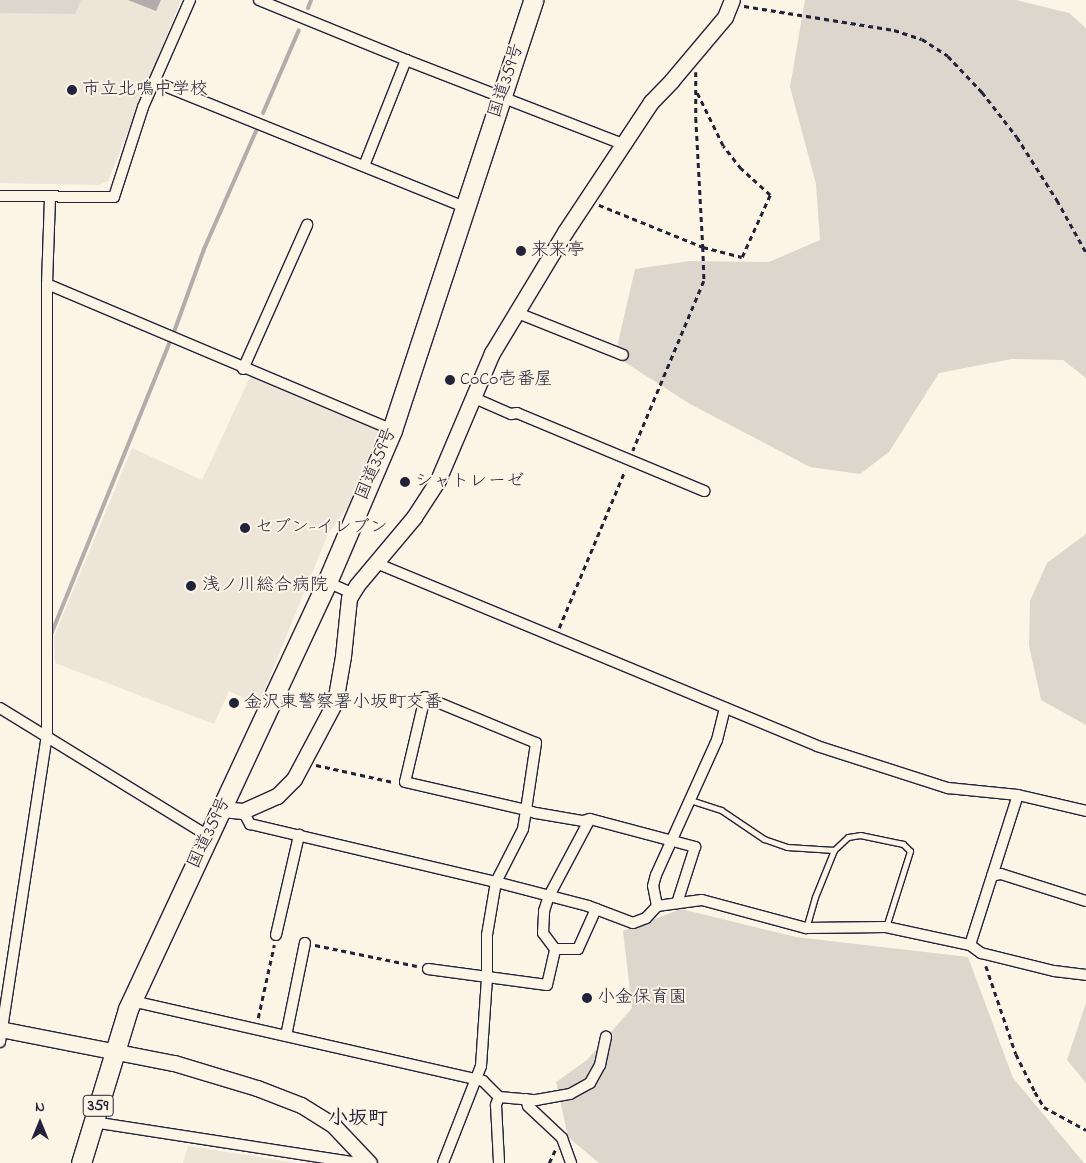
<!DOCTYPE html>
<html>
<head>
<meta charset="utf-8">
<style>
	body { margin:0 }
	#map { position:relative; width:1086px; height:1163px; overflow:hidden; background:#fcf5e5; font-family:"Indie Flower","Klee One",sans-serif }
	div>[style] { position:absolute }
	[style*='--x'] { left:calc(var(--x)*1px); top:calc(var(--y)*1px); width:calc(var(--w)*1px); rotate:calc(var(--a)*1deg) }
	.built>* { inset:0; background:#ece5d8 }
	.green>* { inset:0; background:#dcd6cc }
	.water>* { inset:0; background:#b2adab }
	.stream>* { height:4px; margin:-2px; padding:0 2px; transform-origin:2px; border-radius:2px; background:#b2adab }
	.path>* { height:2.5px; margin-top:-1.25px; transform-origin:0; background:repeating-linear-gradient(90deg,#22223b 0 5px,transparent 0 9px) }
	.roads { filter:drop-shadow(1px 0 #22223b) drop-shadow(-1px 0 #22223b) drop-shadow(0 1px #22223b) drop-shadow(0 -1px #22223b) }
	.lane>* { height:5px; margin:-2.5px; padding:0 2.5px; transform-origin:2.5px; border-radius:2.5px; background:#fcf5e5 }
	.street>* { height:10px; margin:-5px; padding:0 5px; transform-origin:5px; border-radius:5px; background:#fcf5e5 }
	.secondary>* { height:15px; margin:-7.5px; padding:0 7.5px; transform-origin:7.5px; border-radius:7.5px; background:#fcf5e5 }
	.highway>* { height:19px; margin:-9.5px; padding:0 9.5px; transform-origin:9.5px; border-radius:9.5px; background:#fcf5e5 }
	.dots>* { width:14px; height:14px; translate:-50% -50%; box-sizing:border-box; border:2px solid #fcf5e5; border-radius:50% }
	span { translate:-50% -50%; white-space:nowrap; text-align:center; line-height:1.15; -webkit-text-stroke:4px #fcf5e5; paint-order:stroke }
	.shield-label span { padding:1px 4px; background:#fcf5e5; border:1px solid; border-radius:4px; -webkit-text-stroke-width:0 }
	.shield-label { font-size:16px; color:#22223b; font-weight:700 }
	.street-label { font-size:18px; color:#22223b }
	.poi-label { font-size:18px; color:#22223b }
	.left { translate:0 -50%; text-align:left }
	.quarter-label { font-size:20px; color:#22223b; font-weight:700 }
	.north { position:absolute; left:15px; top:1098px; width:50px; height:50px; -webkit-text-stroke:4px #fcf5e5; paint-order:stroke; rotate:0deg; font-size:14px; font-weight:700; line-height:20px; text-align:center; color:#22223b }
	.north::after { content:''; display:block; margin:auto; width:18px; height:22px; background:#22223b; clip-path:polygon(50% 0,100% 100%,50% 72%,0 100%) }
</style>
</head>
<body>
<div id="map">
	<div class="built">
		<div style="clip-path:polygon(0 0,181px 0,108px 181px,98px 185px,0 183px)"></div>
		<div style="clip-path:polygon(251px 375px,379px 429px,352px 501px,328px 534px,258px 705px,229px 691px,214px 724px,55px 663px,54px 637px,132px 448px,202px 480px)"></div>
		<div style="clip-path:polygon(188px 1146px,297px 1163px,183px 1163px)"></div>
	</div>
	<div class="green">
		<div style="clip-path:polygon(0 0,81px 0,75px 14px,0 13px)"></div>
		<div style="clip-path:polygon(805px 0,1016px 0,1069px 13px,1086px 28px,1086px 378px,1063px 360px,1012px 359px,939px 373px,889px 452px,860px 474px,810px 467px,690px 404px,615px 356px,635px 269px,690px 261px,769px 262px,820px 240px,816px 184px,790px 87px)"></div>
		<div style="clip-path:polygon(1086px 534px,1086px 725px,1041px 700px,1029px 645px,1030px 601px,1047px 563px)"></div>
		<div style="clip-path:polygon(681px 909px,796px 937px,968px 957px,1013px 1078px,1084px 1163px,599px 1163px,568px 1137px,556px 1082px,587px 1060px,632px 1008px,623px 931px)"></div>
		<div style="clip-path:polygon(1086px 1003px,1086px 1083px,1067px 1060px)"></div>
	</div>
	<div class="water">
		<div style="clip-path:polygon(128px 0,161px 0,156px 11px)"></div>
	</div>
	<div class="stream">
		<div style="--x:308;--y:8;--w:9;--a:-69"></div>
		<div style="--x:263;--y:113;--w:90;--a:-66.6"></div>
		<div style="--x:174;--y:332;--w:88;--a:-70.1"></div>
		<div style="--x:204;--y:249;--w:129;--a:-66.2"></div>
		<div style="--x:50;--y:637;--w:319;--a:-67.9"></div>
	</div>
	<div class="path">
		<div style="--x:744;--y:6;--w:152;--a:9.1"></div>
		<div style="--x:894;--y:30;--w:29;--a:18"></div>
		<div style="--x:922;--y:39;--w:31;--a:33"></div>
		<div style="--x:948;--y:56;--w:50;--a:46.6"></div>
		<div style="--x:982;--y:92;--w:57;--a:52.1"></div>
		<div style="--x:1017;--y:137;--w:75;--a:57.6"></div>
		<div style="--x:1057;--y:200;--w:60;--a:60.9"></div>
		<div style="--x:696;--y:72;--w:46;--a:90"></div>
		<div style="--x:696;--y:118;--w:129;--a:86.9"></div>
		<div style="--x:703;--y:247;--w:40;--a:14.4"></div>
		<div style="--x:742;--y:257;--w:68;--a:-65.7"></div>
		<div style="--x:770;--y:195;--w:39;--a:-138"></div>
		<div style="--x:741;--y:169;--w:29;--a:-128"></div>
		<div style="--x:723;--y:146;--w:61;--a:-116.1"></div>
		<div style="--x:599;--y:205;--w:112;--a:22"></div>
		<div style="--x:703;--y:247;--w:34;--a:88"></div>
		<div style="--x:704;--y:281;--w:184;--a:112.7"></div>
		<div style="--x:559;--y:628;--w:171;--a:-67.3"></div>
		<div style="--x:316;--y:765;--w:79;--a:12.4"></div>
		<div style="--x:315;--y:945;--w:104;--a:11.6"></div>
		<div style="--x:986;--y:966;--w:93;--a:71.2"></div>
		<div style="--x:1016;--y:1054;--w:42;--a:63.4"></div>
		<div style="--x:1035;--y:1092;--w:17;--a:59"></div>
		<div style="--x:1044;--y:1107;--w:48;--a:28.7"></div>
		<div style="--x:258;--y:1018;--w:75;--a:-77.6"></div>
		<div style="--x:549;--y:1163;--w:14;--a:-65"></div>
	</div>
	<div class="roads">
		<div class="lane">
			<div style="--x:690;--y:800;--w:33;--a:18"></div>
			<div style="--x:721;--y:810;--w:52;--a:34"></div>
			<div style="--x:764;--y:839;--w:24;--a:19"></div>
			<div style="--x:787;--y:847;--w:47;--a:3.7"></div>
			<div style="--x:834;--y:850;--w:51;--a:112"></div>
			<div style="--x:815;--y:897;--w:32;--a:106"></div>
			<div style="--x:834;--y:850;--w:19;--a:-43"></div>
			<div style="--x:848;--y:837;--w:12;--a:-9"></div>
			<div style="--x:860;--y:835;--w:44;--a:11.8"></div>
			<div style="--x:903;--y:844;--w:10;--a:45"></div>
			<div style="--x:910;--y:851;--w:80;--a:107.5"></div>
		</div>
		<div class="street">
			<div style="--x:259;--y:0;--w:159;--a:22.2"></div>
			<div style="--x:155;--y:82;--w:334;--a:22"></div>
			<div style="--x:364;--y:166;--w:114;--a:-68.4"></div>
			<div style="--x:406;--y:60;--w:233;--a:21.2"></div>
			<div style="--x:0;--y:196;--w:114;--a:0.5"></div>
			<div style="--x:114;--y:197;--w:95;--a:-72.1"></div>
			<div style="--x:143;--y:107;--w:117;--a:-66.3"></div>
			<div style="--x:47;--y:284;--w:375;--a:22.9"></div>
			<div style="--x:515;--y:312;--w:116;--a:21.7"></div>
			<div style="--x:243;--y:369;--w:158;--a:-66"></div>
			<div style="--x:472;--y:397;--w:43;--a:23.6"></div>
			<div style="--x:511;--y:414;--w:6;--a:-9"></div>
			<div style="--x:517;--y:413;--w:203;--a:22.6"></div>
			<div style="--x:376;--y:563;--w:477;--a:22.5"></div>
			<div style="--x:817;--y:746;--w:138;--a:17.8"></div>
			<div style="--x:948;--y:788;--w:70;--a:5.7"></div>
			<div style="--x:1018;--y:795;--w:70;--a:13.2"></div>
			<div style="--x:327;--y:582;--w:27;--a:24"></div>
			<div style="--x:0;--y:708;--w:244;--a:31.6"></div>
			<div style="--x:243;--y:811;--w:15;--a:62"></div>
			<div style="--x:250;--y:824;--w:253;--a:13.3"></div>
			<div style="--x:496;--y:882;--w:95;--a:14.6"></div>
			<div style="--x:588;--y:906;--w:48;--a:20.7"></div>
			<div style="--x:633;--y:923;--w:14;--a:-21"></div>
			<div style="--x:646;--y:918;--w:16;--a:-47"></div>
			<div style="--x:657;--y:906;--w:45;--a:-7.6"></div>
			<div style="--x:702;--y:900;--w:108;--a:15.1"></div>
			<div style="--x:806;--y:928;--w:80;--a:-0.7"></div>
			<div style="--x:886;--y:927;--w:86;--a:12.1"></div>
			<div style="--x:970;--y:945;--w:14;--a:36"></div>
			<div style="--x:981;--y:953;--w:75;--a:13.9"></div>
			<div style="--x:1054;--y:971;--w:32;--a:7"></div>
			<div style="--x:992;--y:876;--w:9;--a:-13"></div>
			<div style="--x:1001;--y:874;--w:89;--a:17.6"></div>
			<div style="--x:657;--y:906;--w:20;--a:-101"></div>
			<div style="--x:653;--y:886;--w:11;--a:-75"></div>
			<div style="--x:656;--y:875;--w:148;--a:-65.7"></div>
			<div style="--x:717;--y:740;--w:33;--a:-76"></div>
			<div style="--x:276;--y:935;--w:103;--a:-77"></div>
			<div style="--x:970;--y:945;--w:157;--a:-72.3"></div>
			<div style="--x:555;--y:949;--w:23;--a:0"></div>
			<div style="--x:578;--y:949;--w:44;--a:-65.8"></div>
			<div style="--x:428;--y:969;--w:120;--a:7.7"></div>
			<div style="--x:547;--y:985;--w:37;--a:-77"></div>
			<div style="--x:555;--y:949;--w:20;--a:-127"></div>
			<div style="--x:543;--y:933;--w:22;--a:-87"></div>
			<div style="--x:544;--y:911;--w:16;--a:-72"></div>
			<div style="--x:549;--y:896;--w:87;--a:-62"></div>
			<div style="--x:132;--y:1001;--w:360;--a:12.8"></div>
			<div style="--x:483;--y:1081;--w:23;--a:45"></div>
			<div style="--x:499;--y:1097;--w:37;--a:5"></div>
			<div style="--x:536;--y:1100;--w:35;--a:-10"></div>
			<div style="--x:570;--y:1094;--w:23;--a:-29"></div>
			<div style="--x:590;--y:1083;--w:21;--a:-61"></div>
			<div style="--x:600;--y:1065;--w:29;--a:-78"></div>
			<div style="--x:286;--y:1036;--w:95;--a:-78.5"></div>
			<div style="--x:0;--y:1042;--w:310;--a:-81.3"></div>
			<div style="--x:47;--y:736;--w:452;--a:-90"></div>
			<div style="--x:47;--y:284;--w:88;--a:-88"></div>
			<div style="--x:499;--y:1097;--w:9;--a:111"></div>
			<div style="--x:496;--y:1105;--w:58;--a:87"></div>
			<div style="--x:526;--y:1099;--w:7;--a:74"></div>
			<div style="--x:528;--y:1106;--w:47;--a:43.3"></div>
			<div style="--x:562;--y:1138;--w:27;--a:70"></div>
			<div style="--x:93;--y:1122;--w:268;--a:8.8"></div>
			<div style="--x:443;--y:1163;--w:104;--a:-68.6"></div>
			<div style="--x:481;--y:1066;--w:88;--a:-86.1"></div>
			<div style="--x:487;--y:978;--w:43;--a:-90"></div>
			<div style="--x:487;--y:935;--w:54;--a:-80.4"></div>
			<div style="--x:496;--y:882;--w:59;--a:-63"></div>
			<div style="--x:523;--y:829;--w:19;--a:-81"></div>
			<div style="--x:526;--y:810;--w:68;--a:-81.5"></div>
			<div style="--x:536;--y:743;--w:120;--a:-157.5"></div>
			<div style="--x:425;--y:697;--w:87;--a:103.2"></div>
			<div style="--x:405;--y:782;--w:124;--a:13"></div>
			<div style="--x:526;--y:810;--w:10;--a:17"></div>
			<div style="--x:536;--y:813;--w:48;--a:9.7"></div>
			<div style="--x:583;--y:821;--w:7;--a:-16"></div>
			<div style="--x:590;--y:819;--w:109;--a:14.9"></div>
			<div style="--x:695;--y:847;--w:59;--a:107.8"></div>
		</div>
		<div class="secondary">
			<div style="--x:221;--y:809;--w:22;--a:5"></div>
			<div style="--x:243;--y:811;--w:37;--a:-24"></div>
			<div style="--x:277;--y:796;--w:24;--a:-45"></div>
			<div style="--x:294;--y:779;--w:87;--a:-62"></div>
			<div style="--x:335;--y:702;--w:47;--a:-80.1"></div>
			<div style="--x:343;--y:656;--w:58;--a:-84.1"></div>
			<div style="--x:349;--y:598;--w:15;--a:-58"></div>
			<div style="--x:357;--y:585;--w:89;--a:-50"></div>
			<div style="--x:414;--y:517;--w:44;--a:-57"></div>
			<div style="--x:438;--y:480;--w:138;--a:-67"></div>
			<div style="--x:492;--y:353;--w:141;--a:-58.9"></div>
			<div style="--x:565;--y:232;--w:156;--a:-56.5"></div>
			<div style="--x:651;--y:102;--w:30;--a:-46"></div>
			<div style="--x:672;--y:80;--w:82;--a:-49.9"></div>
			<div style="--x:725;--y:17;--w:18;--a:-68"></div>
			<div style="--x:0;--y:1029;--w:177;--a:11.1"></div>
			<div style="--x:174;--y:1063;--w:87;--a:16.8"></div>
			<div style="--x:257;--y:1088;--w:47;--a:21.1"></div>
			<div style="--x:301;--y:1105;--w:39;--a:32"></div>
			<div style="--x:334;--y:1126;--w:51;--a:46.6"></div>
		</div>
		<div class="highway">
			<div style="--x:81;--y:1163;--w:161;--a:-73"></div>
			<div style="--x:128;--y:1009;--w:471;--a:-65"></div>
			<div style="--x:327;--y:582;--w:165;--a:-66.8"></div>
			<div style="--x:392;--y:430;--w:453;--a:-71.8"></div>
		</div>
	</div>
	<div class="dots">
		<div style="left:72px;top:90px;background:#22223b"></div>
		<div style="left:521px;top:251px;background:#22223b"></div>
		<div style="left:450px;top:380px;background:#22223b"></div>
		<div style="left:405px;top:482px;background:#22223b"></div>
		<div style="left:245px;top:528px;background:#22223b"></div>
		<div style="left:191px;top:586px;background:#22223b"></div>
		<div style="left:234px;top:703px;background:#22223b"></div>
		<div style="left:587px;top:998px;background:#22223b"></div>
	</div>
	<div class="shield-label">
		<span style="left:98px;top:1106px">359</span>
	</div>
	<div class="street-label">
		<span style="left:507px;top:81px;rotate:-72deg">国道359号</span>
		<span style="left:377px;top:464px;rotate:-67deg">国道359号</span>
		<span style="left:210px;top:833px;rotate:-65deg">国道359号</span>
	</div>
	<div class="poi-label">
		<span class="left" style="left:82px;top:90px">市立北鳴中学校</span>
		<span class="left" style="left:531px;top:251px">来来亭</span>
		<span class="left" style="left:460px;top:380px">CoCo壱番屋</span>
		<span class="left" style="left:415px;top:482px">シャトレーゼ</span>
		<span class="left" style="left:255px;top:528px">セブン-イレブン</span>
		<span class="left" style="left:202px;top:586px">浅ノ川総合病院</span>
		<span class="left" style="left:244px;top:703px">金沢東警察署小坂町交番</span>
		<span class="left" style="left:597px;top:998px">小金保育園</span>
	</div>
	<div class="quarter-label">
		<span style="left:358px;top:1119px">小坂町</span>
	</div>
	<div class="north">N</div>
</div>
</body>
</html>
